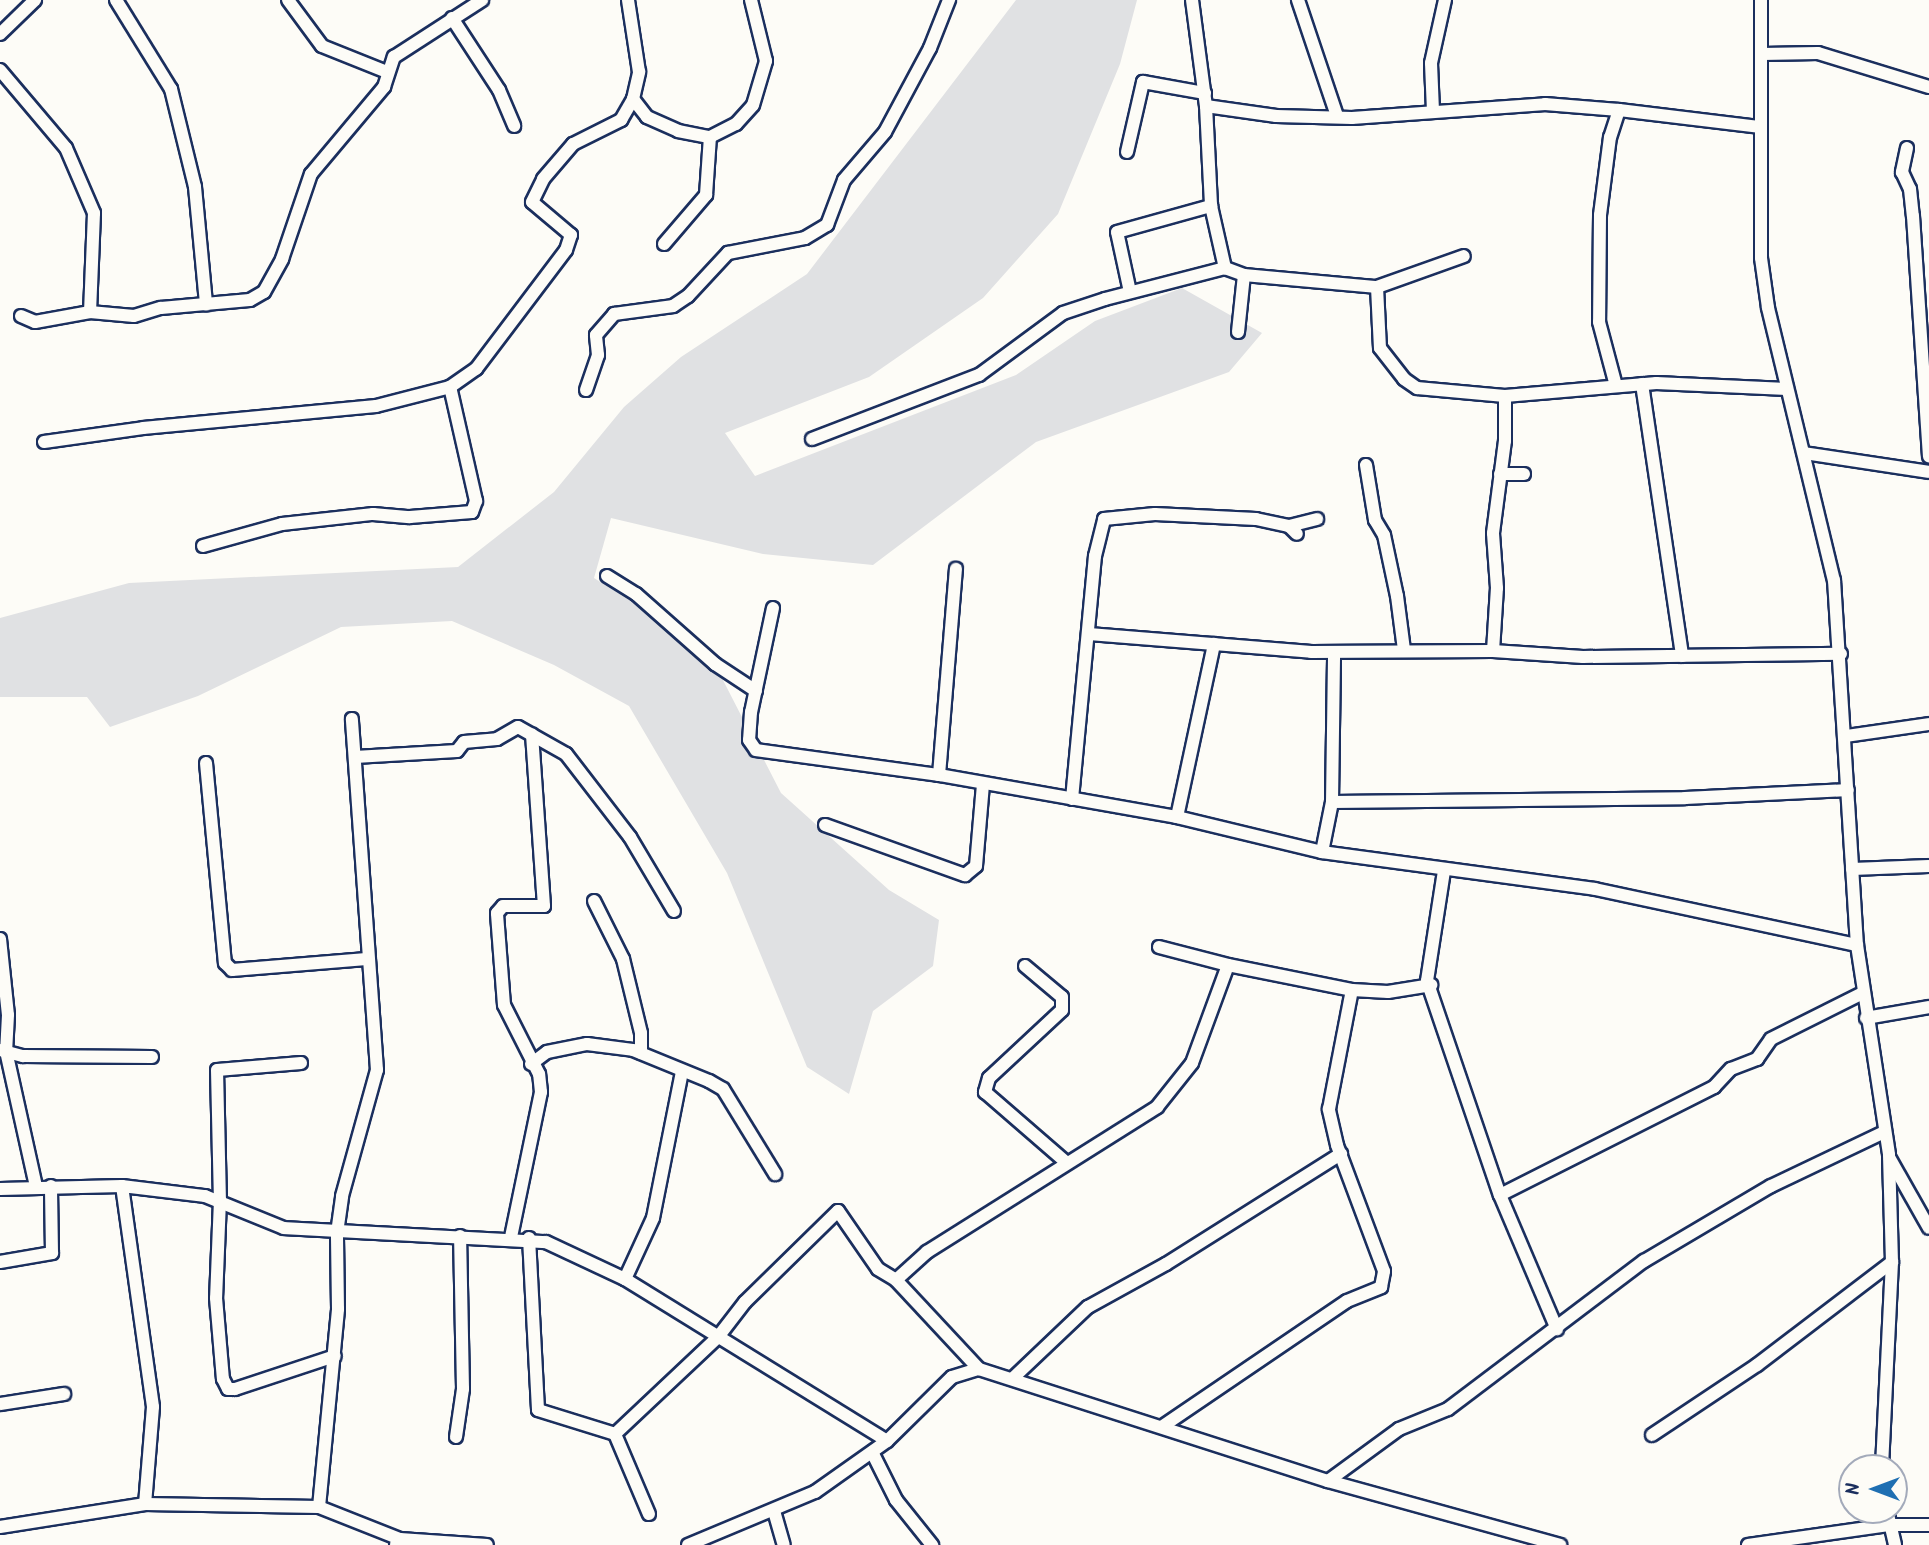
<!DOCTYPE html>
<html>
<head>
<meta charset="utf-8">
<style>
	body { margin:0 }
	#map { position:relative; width:1929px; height:1545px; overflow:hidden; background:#fdfcf7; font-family:Kalam,sans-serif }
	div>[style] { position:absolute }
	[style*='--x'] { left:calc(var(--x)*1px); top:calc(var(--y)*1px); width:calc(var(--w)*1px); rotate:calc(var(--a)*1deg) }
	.green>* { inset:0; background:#e0e1e3 }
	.roads { filter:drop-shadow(2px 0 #1b2f5e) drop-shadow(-2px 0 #1b2f5e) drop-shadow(0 2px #1b2f5e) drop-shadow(0 -2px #1b2f5e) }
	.street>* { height:12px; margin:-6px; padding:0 6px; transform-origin:6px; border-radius:6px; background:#fdfcf7 }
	span { translate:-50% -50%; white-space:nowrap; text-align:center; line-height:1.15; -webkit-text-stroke:6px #fdfcf7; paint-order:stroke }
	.north { position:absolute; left:1838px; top:1454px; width:70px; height:70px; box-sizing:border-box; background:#fdfcf7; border:2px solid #a3aaba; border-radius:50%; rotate:270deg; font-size:19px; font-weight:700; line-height:28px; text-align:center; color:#1b2f5e }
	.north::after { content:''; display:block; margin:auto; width:24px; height:32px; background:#1f6fb2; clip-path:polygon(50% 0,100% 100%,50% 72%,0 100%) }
</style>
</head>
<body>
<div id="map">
	<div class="green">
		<div style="clip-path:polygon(1016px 0,1137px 0,1120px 64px,1058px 214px,983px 298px,869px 377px,725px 433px,755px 476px,1016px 375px,1095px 321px,1182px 288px,1262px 333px,1229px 372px,1036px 442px,873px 565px,763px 554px,611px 518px,594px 578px,707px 649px,781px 793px,889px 890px,939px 920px,933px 966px,873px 1011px,849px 1094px,807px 1067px,727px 873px,629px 706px,554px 665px,452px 621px,341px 627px,198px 696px,110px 727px,87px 697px,0 697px,0 618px,129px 583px,458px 567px,554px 492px,624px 407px,681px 357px,807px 274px)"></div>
	</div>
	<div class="roads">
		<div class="street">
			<div style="--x:116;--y:0;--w:105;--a:58.3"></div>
			<div style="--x:171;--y:89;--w:101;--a:76.2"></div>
			<div style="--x:195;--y:187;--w:118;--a:84.6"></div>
			<div style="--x:288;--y:0;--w:57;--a:53.5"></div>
			<div style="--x:322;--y:46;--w:70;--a:21.8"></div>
			<div style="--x:1192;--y:0;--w:107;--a:82.5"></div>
			<div style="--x:1206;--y:106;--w:100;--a:87.1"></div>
			<div style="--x:1211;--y:206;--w:64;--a:77.3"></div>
			<div style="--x:1298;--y:0;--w:122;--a:71.4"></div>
			<div style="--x:1761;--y:0;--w:258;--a:90"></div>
			<div style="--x:1761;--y:258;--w:50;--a:82"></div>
			<div style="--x:1768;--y:308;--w:280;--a:76.4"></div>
			<div style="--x:1834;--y:580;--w:366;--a:86.4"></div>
			<div style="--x:1857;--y:945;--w:212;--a:81.3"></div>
			<div style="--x:1889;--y:1155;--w:107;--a:88.4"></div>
			<div style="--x:1892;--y:1262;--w:206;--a:92.8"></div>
			<div style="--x:452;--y:18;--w:86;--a:56.9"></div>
			<div style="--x:499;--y:90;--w:39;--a:67"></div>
			<div style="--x:0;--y:34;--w:49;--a:-44.2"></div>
			<div style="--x:1762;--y:54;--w:56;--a:-1"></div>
			<div style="--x:1818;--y:53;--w:116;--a:17"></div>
			<div style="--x:0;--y:70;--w:102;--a:49.8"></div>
			<div style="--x:66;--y:148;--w:71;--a:66.7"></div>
			<div style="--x:94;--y:213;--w:99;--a:92.3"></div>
			<div style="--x:633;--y:99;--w:23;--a:52"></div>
			<div style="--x:647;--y:117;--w:34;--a:24"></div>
			<div style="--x:678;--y:131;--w:33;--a:11"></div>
			<div style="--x:710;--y:137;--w:29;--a:-27"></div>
			<div style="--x:736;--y:124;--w:25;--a:-48"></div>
			<div style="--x:753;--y:105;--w:46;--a:-73.5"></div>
			<div style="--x:766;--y:61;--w:63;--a:-103.8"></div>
			<div style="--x:1206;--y:106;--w:71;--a:8.1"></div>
			<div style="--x:1276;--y:116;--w:76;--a:1.5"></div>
			<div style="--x:1352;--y:118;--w:194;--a:-4.1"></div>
			<div style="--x:1545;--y:104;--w:74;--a:4.6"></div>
			<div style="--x:1619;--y:110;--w:28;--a:108"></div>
			<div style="--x:1610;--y:137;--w:79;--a:97.3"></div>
			<div style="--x:1600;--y:215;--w:107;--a:90.5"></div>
			<div style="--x:1599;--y:322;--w:66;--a:75.1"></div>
			<div style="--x:1619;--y:110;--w:141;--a:6.9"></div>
			<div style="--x:1433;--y:111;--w:48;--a:-92.4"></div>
			<div style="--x:1431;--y:63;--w:65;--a:-77.5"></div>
			<div style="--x:1907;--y:148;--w:25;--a:102"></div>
			<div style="--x:1902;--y:172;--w:19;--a:65"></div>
			<div style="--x:1910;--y:189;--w:27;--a:84"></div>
			<div style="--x:1913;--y:216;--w:241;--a:86.2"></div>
			<div style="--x:1127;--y:152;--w:72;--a:-77.1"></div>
			<div style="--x:1143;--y:82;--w:63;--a:10.1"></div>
			<div style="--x:664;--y:244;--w:65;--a:-49.4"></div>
			<div style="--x:706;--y:195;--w:58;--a:-86.1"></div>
			<div style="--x:1377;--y:287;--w:61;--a:87.2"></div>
			<div style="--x:1380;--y:348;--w:39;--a:52"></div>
			<div style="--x:1404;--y:379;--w:16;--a:35"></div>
			<div style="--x:1417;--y:388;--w:88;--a:5.2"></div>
			<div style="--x:1505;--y:396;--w:152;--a:-4.9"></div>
			<div style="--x:1656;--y:383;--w:131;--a:2.6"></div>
			<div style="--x:1130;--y:292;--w:61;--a:-102.2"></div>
			<div style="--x:1117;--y:232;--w:98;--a:-15.5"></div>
			<div style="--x:21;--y:316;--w:15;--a:23"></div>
			<div style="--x:35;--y:322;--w:56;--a:-10.3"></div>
			<div style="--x:90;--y:312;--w:44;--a:5.2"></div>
			<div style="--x:134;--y:316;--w:28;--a:-17"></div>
			<div style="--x:161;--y:308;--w:89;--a:-5.1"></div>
			<div style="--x:250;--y:300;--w:16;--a:-30"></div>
			<div style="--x:264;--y:292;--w:38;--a:-61"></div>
			<div style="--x:282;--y:259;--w:90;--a:-71.2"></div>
			<div style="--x:311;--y:174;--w:114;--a:-50"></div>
			<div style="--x:384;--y:87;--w:32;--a:-72"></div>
			<div style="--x:394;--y:57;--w:105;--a:-32.9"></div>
			<div style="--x:1238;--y:332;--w:57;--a:-84"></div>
			<div style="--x:1642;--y:384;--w:275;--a:81.6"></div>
			<div style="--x:586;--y:390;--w:37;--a:-71"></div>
			<div style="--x:598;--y:355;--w:20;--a:-96"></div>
			<div style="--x:596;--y:335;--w:28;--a:-49"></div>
			<div style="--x:614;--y:314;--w:60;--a:-7.7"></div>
			<div style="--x:673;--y:306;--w:18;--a:-34"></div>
			<div style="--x:688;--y:296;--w:59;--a:-47.1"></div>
			<div style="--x:728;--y:253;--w:78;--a:-11"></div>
			<div style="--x:805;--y:238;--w:26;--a:-31"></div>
			<div style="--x:827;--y:225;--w:48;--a:-69.3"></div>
			<div style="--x:844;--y:180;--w:63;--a:-49.5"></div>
			<div style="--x:885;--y:132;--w:95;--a:-61.8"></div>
			<div style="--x:930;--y:48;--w:52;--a:-68.4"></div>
			<div style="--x:812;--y:439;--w:179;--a:-21"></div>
			<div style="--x:979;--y:375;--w:104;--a:-36.4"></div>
			<div style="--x:1063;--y:313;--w:44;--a:-18.4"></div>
			<div style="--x:1105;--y:299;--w:124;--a:-14.5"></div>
			<div style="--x:1225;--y:268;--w:20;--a:20"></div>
			<div style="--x:1244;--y:275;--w:134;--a:5.2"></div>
			<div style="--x:1377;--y:287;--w:92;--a:-19.6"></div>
			<div style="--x:44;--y:442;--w:100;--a:-8"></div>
			<div style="--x:143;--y:428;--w:234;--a:-5.4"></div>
			<div style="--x:376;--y:406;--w:76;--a:-14.4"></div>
			<div style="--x:450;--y:387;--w:32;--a:-35"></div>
			<div style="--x:476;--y:369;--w:149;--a:-52.9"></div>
			<div style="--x:566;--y:250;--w:16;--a:-72"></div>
			<div style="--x:571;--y:235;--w:51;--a:-139.8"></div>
			<div style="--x:532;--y:202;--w:25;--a:-64"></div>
			<div style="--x:543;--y:179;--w:46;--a:-49.4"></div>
			<div style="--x:573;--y:144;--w:54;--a:-26.6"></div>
			<div style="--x:621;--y:120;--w:24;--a:-60"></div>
			<div style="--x:633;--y:99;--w:28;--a:-77"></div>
			<div style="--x:639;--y:72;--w:73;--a:-98.7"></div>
			<div style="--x:1804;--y:453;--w:126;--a:8.6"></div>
			<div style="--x:1366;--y:465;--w:56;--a:80.7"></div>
			<div style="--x:1375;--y:520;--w:17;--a:59"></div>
			<div style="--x:1384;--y:535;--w:62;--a:78"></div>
			<div style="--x:1397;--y:596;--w:54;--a:82.6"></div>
			<div style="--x:1500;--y:474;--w:24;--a:0"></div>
			<div style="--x:1289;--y:526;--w:29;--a:-14"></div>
			<div style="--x:203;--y:546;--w:82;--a:-15.6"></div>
			<div style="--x:282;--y:524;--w:92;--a:-6.3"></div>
			<div style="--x:373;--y:514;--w:37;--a:5"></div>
			<div style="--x:410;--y:517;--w:62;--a:-4.6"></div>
			<div style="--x:472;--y:512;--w:12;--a:-70"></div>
			<div style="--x:476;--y:501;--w:117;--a:-102.8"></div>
			<div style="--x:607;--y:576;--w:34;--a:32"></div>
			<div style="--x:636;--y:594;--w:106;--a:41.5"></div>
			<div style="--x:715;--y:664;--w:49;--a:33.4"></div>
			<div style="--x:773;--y:608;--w:106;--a:101.9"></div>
			<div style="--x:751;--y:712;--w:28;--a:94"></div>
			<div style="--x:749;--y:740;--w:12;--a:55"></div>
			<div style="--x:756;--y:750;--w:185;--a:7.8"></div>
			<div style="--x:939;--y:775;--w:242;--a:10"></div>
			<div style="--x:1177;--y:817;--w:149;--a:13.6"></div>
			<div style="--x:1322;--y:852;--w:275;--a:7.7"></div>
			<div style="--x:1595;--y:889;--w:268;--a:12.1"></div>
			<div style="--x:1089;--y:634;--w:223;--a:4.6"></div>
			<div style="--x:1311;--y:652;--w:182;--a:-0.3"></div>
			<div style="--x:1493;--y:651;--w:90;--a:3.8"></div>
			<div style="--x:1583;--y:657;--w:258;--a:-0.7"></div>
			<div style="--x:1493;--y:651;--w:63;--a:-86.4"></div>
			<div style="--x:1497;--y:588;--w:55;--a:-94.2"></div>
			<div style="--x:1493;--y:533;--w:93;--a:-82.6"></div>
			<div style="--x:1505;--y:441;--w:45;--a:-90"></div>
			<div style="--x:1846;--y:736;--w:84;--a:-8.2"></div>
			<div style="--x:355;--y:757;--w:102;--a:-3.4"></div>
			<div style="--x:457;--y:751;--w:11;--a:-52"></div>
			<div style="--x:464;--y:742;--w:33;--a:-5"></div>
			<div style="--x:497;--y:739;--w:24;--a:-30"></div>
			<div style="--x:518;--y:727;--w:55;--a:29.4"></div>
			<div style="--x:566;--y:754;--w:105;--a:52.4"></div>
			<div style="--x:630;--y:837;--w:86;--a:59.3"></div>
			<div style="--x:206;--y:763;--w:201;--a:84.6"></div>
			<div style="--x:225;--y:963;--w:10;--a:45"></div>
			<div style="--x:232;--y:970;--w:135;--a:-4.7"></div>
			<div style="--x:939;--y:775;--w:207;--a:-85.3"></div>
			<div style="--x:1072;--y:799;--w:244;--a:-84.6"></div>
			<div style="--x:1095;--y:556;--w:38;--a:-76"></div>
			<div style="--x:1104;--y:519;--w:51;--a:-5.6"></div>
			<div style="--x:1155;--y:514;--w:101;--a:2.8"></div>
			<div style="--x:1256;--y:519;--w:34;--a:12"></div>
			<div style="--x:1289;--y:526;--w:11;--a:45"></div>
			<div style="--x:1332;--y:802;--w:353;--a:-0.6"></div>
			<div style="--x:1685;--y:798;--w:163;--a:-2.8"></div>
			<div style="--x:1177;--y:817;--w:177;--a:-77.9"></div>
			<div style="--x:825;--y:825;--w:149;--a:19.7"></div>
			<div style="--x:965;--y:875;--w:14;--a:-39"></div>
			<div style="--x:976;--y:866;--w:82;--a:-85.1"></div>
			<div style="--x:1322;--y:852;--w:51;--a:-78.7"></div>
			<div style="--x:1332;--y:802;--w:150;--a:-89.2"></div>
			<div style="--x:1852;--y:869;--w:77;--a:-2.2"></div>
			<div style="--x:1444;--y:871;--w:111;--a:98.8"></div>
			<div style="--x:1427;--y:981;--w:226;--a:71.2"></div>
			<div style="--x:1500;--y:1195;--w:146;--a:67"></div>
			<div style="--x:594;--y:901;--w:65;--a:63.4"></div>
			<div style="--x:623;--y:959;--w:76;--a:76.3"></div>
			<div style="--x:641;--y:1033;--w:20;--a:90"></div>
			<div style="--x:0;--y:939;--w:76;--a:84"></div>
			<div style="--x:8;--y:1015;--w:36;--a:93"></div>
			<div style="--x:6;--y:1051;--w:138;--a:77.5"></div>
			<div style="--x:1159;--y:947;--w:71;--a:14.6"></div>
			<div style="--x:1025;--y:966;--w:48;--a:40"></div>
			<div style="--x:1062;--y:997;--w:13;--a:90"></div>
			<div style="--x:1062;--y:1010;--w:100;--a:137"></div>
			<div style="--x:989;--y:1078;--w:15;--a:106"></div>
			<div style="--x:985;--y:1092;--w:108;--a:40.9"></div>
			<div style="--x:1866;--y:1018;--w:64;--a:-9.9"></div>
			<div style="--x:0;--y:1050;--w:24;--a:15"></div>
			<div style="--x:23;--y:1056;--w:129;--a:0.4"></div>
			<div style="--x:301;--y:1063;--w:84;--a:175.2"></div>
			<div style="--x:217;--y:1070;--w:130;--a:88.7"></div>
			<div style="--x:220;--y:1200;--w:98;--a:92.3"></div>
			<div style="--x:216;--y:1298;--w:81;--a:85.1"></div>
			<div style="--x:223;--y:1379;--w:11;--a:63"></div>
			<div style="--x:228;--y:1389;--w:7;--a:0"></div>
			<div style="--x:235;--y:1389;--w:105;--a:-18.3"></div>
			<div style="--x:531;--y:1064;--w:20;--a:-37"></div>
			<div style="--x:547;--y:1052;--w:41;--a:-11.3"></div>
			<div style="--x:587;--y:1044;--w:46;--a:7.4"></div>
			<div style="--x:633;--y:1050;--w:82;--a:22.2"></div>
			<div style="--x:709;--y:1081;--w:16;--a:30"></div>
			<div style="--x:723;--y:1089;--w:100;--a:58.5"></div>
			<div style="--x:1890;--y:1159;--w:79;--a:60.5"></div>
			<div style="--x:122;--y:1186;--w:223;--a:82"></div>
			<div style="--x:153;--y:1407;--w:97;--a:94.7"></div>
			<div style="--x:0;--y:1189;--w:122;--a:-1.4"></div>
			<div style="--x:122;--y:1186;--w:84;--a:6.9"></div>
			<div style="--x:205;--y:1196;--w:85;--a:22.1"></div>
			<div style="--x:284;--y:1228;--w:262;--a:3.1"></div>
			<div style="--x:546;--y:1242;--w:87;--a:25.1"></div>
			<div style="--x:625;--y:1279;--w:308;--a:31.7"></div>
			<div style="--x:1500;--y:1195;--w:240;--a:-26.8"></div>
			<div style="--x:1714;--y:1087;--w:25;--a:-47"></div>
			<div style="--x:1731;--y:1069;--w:28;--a:-21"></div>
			<div style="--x:1757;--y:1059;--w:24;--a:-55"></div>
			<div style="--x:1771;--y:1039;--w:103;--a:-26.6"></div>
			<div style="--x:511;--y:1237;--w:148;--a:-78.3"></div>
			<div style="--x:541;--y:1092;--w:18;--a:-96"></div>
			<div style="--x:539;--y:1074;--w:77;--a:-116.9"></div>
			<div style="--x:504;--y:1005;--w:92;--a:-94.4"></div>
			<div style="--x:497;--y:913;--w:9;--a:-49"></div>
			<div style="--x:503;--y:906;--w:41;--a:0"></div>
			<div style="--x:544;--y:906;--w:172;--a:-94"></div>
			<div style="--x:529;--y:1238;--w:172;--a:87"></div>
			<div style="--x:538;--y:1410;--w:81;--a:17.3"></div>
			<div style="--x:615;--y:1434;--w:87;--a:67"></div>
			<div style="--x:0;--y:1262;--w:53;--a:-9.8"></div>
			<div style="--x:52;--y:1253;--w:67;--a:-90.9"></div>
			<div style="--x:625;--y:1279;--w:67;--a:-65.3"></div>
			<div style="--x:653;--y:1218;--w:149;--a:-78.8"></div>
			<div style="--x:896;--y:1280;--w:42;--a:-42.1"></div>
			<div style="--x:927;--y:1252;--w:272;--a:-32.2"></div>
			<div style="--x:1157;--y:1107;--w:56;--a:-51.5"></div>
			<div style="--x:1192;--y:1063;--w:104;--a:-69.8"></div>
			<div style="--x:1228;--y:965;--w:126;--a:11.4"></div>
			<div style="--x:1352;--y:990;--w:36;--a:3"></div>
			<div style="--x:1388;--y:992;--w:44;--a:-9.2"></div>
			<div style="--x:1012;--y:1379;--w:105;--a:-43.5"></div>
			<div style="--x:1088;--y:1307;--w:89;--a:-28.9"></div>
			<div style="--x:1166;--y:1264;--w:207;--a:-32.2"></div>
			<div style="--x:0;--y:1404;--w:65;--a:-8.9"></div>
			<div style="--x:1163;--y:1426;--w:222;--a:-34.2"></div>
			<div style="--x:1347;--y:1301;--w:37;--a:-22"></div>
			<div style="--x:1381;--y:1287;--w:16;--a:-79"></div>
			<div style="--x:1384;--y:1271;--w:134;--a:-110.5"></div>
			<div style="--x:1337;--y:1145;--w:37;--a:-103"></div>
			<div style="--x:1329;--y:1109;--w:121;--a:-79.1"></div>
			<div style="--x:615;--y:1434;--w:141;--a:-43.3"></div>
			<div style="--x:718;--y:1337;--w:44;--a:-52.4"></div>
			<div style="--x:745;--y:1302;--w:130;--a:-44.4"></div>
			<div style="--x:838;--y:1211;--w:70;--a:55.4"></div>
			<div style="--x:878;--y:1269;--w:21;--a:31"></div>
			<div style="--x:896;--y:1280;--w:122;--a:47"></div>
			<div style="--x:1652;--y:1435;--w:126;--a:-33.7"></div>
			<div style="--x:1757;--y:1365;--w:170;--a:-37.3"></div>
			<div style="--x:456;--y:1437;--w:49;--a:-81.7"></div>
			<div style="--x:463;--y:1389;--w:153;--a:-91.1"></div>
			<div style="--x:872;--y:1452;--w:54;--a:63.4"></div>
			<div style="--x:896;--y:1500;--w:58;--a:51.3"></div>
			<div style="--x:1328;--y:1481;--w:88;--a:-36.2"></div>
			<div style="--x:1399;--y:1429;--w:53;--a:-22.2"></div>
			<div style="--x:1448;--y:1409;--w:246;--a:-37.1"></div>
			<div style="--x:1644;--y:1261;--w:147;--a:-30.6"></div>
			<div style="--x:1771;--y:1186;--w:125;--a:-25.5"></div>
			<div style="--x:319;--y:1507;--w:199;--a:-84.5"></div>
			<div style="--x:338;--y:1309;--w:76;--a:-90.8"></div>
			<div style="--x:337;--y:1233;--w:37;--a:-82"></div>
			<div style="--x:342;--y:1196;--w:131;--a:-74.5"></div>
			<div style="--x:377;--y:1070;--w:352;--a:-94.1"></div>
			<div style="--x:1887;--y:1510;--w:36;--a:77"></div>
			<div style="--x:774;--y:1511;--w:35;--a:74"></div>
			<div style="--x:0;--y:1527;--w:147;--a:-9"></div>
			<div style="--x:145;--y:1504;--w:174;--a:1"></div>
			<div style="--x:319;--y:1507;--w:87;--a:21.6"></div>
			<div style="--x:396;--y:1544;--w:6;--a:-51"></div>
			<div style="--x:400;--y:1539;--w:87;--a:3.9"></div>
			<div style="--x:688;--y:1545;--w:138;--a:-22.7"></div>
			<div style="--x:815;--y:1492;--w:88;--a:-35.3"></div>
			<div style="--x:887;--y:1441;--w:91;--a:-44.6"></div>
			<div style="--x:952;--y:1377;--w:28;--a:-17"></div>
			<div style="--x:979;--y:1369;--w:367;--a:17.8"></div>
			<div style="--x:1328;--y:1481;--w:241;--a:15.4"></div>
			<div style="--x:1748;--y:1545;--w:142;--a:-8.1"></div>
			<div style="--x:1889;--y:1525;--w:40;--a:0"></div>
		</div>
	</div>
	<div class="north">N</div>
</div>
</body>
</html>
